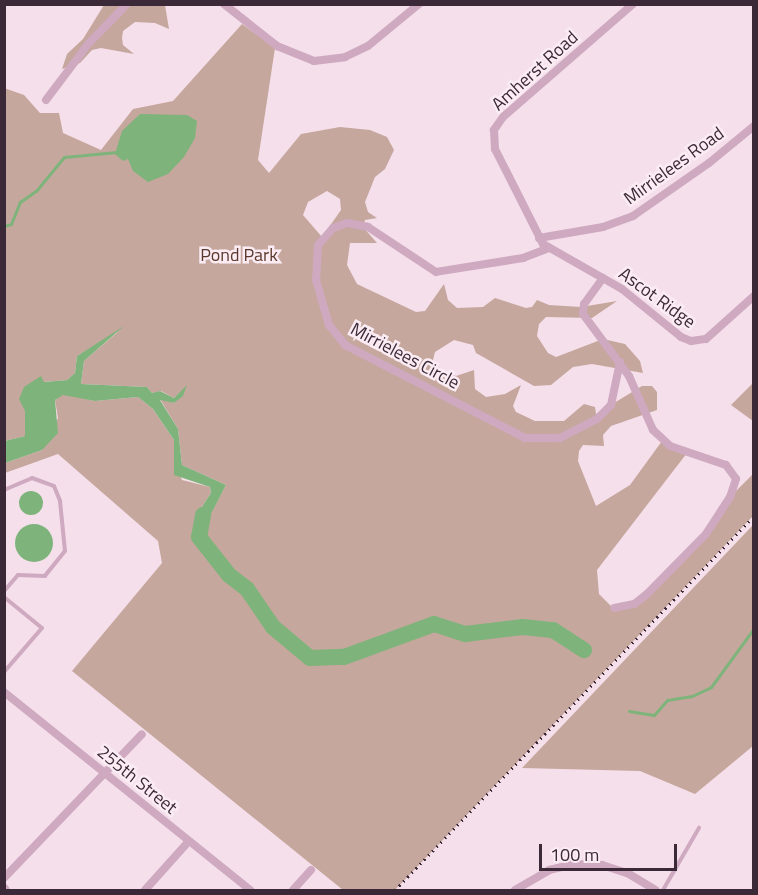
<!DOCTYPE html>
<html>
<head>
<meta charset="utf-8">
<style>
	body { margin:0 }
	#map { position:relative; width:758px; height:895px; overflow:hidden; background:#f5dfeb; font-family:"Titillium Web",sans-serif }
	div>[style] { position:absolute }
	[style*='--x'] { left:calc(var(--x)*1px); top:calc(var(--y)*1px); width:calc(var(--w)*1px); rotate:calc(var(--a)*1deg) }
	.green>* { inset:0; background:#c5a79d }
	.water>* { inset:0; background:#7eb47b }
	.round { border-radius:50% }
	.stream>* { height:3px; margin:-1.5px; padding:0 1.5px; transform-origin:1.5px; border-radius:1.5px; background:#7eb47b }
	.river>* { height:16px; margin:-8px; padding:0 8px; transform-origin:8px; border-radius:8px; background:#7eb47b }
	.service>* { height:4px; margin:-2px; padding:0 2px; transform-origin:2px; border-radius:2px; background:#cea9c0 }
	.minor>* { height:8px; margin:-4px; padding:0 4px; transform-origin:4px; border-radius:4px; background:#cea9c0 }
	.tertiary>* { height:9px; margin:-4.5px; padding:0 4.5px; transform-origin:4.5px; border-radius:4.5px; background:#cea9c0 }
	.rail>* { height:3px; margin-top:-1.5px; transform-origin:0; background:repeating-linear-gradient(90deg,#3b2937 0 1.5px,transparent 0 6px) }
	span { translate:-50% -50%; white-space:nowrap; text-align:center; line-height:1.15; -webkit-text-stroke:5px #fbecf4; paint-order:stroke }
	.street-label { font-size:18px; color:#3b2937 }
	.park-label { font-size:18px; color:#5b382b }
	.frame { position:absolute; inset:0; border:6px solid #3b2937; pointer-events:none }
	.scale { position:absolute; left:539px; top:844px; width:138px; height:27px; box-sizing:border-box; border:3px solid #3b2937; border-top:0; padding-left:8px; font-size:18px; line-height:21px; white-space:nowrap; color:#3b2937; -webkit-text-stroke:4px #fbecf4; paint-order:stroke }
</style>
</head>
<body>
<div id="map">
	<div class="green">
		<div style="clip-path:polygon(104px 5px,165px 5px,169px 29px,155px 23px,135px 22px,123px 31px,122px 38px,123px 45px,134px 54px,101px 48px,92px 50px,80px 63px,62px 69px,67px 54px,83px 39px)"></div>
		<div style="clip-path:polygon(evenodd,242px 24px,275px 48px,258px 160px,269px 173px,301px 134px,340px 127px,370px 130px,387px 137px,394px 150px,385px 169px,375px 177px,365px 202px,368px 212px,377px 218px,365px 220px,363px 227px,377px 243px,350px 243px,347px 265px,357px 284px,416px 312px,425px 311px,444px 284px,448px 300px,457px 308px,483px 307px,495px 298px,526px 308px,532px 307px,537px 300px,549px 305px,581px 307px,617px 301px,592px 318px,546px 317px,539px 324px,537px 336px,548px 353px,556px 357px,603px 339px,625px 344px,640px 361px,643px 373px,592px 364px,573px 367px,551px 385px,534px 386px,476px 353px,473px 345px,454px 340px,435px 352px,433px 360px,443px 372px,456px 376px,474px 370px,475px 389px,486px 397px,505px 394px,521px 385px,513px 406px,516px 412px,535px 421px,564px 421px,584px 404px,595px 407px,596px 414px,642px 386px,652px 386px,657px 392px,657px 410px,611px 426px,603px 435px,604px 446px,583px 445px,579px 451px,578px 461px,596px 506px,630px 485px,662px 441px,687px 453px,597px 570px,599px 594px,613px 608px,634px 604px,706px 534px,730px 497px,753px 474px,753px 516px,395px 890px,343px 890px,72px 671px,162px 563px,158px 541px,58px 454px,5px 473px,5px 463px,42px 450px,58px 418px,55px 400px,63px 394px,95px 401px,138px 397px,153px 409px,174px 440px,174px 461px,182px 480px,210px 487px,211px 493px,203px 505px,200px 534px,226px 485px,182px 465px,178px 429px,160px 399px,174px 403px,186px 387px,174px 398px,161px 391px,152px 393px,147px 387px,81px 384px,84px 361px,120px 330px,77px 356px,75px 373px,67px 380px,43px 382px,41px 377px,25px 411px,25px 436px,5px 441px,4px 88px,24px 95px,40px 113px,59px 113px,63px 133px,101px 150px,133px 109px,173px 101px,242px 24px,327px 191px,340px 199px,341px 210px,322px 237px,303px 215px,308px 202px,327px 191px)"></div>
		<div style="clip-path:polygon(753px 383px,753px 421px,731px 405px)"></div>
		<div style="clip-path:polygon(753px 525px,753px 746px,695px 794px,640px 771px,522px 768px)"></div>
	</div>
	<div class="water">
		<div style="clip-path:polygon(140px 114px,187px 115px,197px 121px,195px 138px,184px 157px,168px 174px,148px 182px,133px 171px,128px 159px,123px 161px,115px 154px,122px 131px)"></div>
		<div style="clip-path:polygon(124px 326px,84px 361px,81px 384px,147px 387px,152px 393px,160px 391px,174px 398px,187px 385px,183px 396px,174px 403px,160px 400px,178px 429px,182px 465px,226px 485px,199px 537px,203px 505px,211px 493px,210px 487px,174px 475px,174px 440px,153px 409px,138px 397px,95px 401px,63px 395px,55px 400px,58px 433px,42px 450px,5px 463px,5px 441px,25px 436px,25px 411px,19px 399px,24px 387px,41px 376px,44px 382px,67px 380px,75px 373px,77px 356px)"></div>
		<div class="round" style="left:19px;top:491px;width:24px;height:24px"></div>
		<div class="round" style="left:15px;top:524px;width:38px;height:38px"></div>
	</div>
	<div class="stream">
		<div style="--x:4;--y:226;--w:7;--a:-16"></div>
		<div style="--x:11;--y:224;--w:24;--a:-68"></div>
		<div style="--x:20;--y:202;--w:19;--a:-35"></div>
		<div style="--x:36;--y:191;--w:44;--a:-50.5"></div>
		<div style="--x:64;--y:157;--w:53;--a:-5.4"></div>
		<div style="--x:629;--y:711;--w:25;--a:9"></div>
		<div style="--x:654;--y:715;--w:20;--a:-49"></div>
		<div style="--x:667;--y:700;--w:25;--a:-9"></div>
		<div style="--x:692;--y:696;--w:21;--a:-25"></div>
		<div style="--x:711;--y:687;--w:73;--a:-53.9"></div>
	</div>
	<div class="river">
		<div style="--x:203;--y:515;--w:22;--a:100"></div>
		<div style="--x:199;--y:537;--w:48;--a:51.7"></div>
		<div style="--x:229;--y:575;--w:23;--a:38"></div>
		<div style="--x:247;--y:589;--w:46;--a:55.6"></div>
		<div style="--x:273;--y:627;--w:48;--a:40"></div>
		<div style="--x:310;--y:658;--w:34;--a:-2"></div>
		<div style="--x:344;--y:657;--w:96;--a:-20.1"></div>
		<div style="--x:434;--y:624;--w:33;--a:18"></div>
		<div style="--x:465;--y:634;--w:58;--a:-6.9"></div>
		<div style="--x:523;--y:627;--w:30;--a:6"></div>
		<div style="--x:553;--y:630;--w:37;--a:33"></div>
	</div>
	<div class="service">
		<div style="--x:4;--y:490;--w:30;--a:-23"></div>
		<div style="--x:32;--y:478;--w:23;--a:20"></div>
		<div style="--x:54;--y:486;--w:16;--a:68"></div>
		<div style="--x:60;--y:501;--w:50;--a:84.3"></div>
		<div style="--x:65;--y:551;--w:32;--a:129"></div>
		<div style="--x:45;--y:576;--w:27;--a:-178"></div>
		<div style="--x:18;--y:575;--w:21;--a:131"></div>
		<div style="--x:4;--y:597;--w:49;--a:39.2"></div>
		<div style="--x:42;--y:628;--w:58;--a:130.8"></div>
		<div style="--x:663;--y:890;--w:72;--a:-59.9"></div>
	</div>
	<div class="minor">
		<div style="--x:224;--y:4;--w:68;--a:38.4"></div>
		<div style="--x:277;--y:46;--w:40;--a:22"></div>
		<div style="--x:314;--y:61;--w:31;--a:-7"></div>
		<div style="--x:345;--y:57;--w:25;--a:-26"></div>
		<div style="--x:368;--y:46;--w:66;--a:-39.5"></div>
		<div style="--x:633;--y:4;--w:172;--a:139"></div>
		<div style="--x:503;--y:117;--w:16;--a:125"></div>
		<div style="--x:494;--y:130;--w:19;--a:87"></div>
		<div style="--x:495;--y:149;--w:106;--a:63.2"></div>
		<div style="--x:543;--y:244;--w:91;--a:29.7"></div>
		<div style="--x:622;--y:289;--w:76;--a:39.1"></div>
		<div style="--x:681;--y:337;--w:11;--a:22"></div>
		<div style="--x:691;--y:341;--w:15;--a:-8"></div>
		<div style="--x:706;--y:339;--w:64;--a:-41.9"></div>
		<div style="--x:46;--y:100;--w:71;--a:-53"></div>
		<div style="--x:89;--y:43;--w:54;--a:-45.7"></div>
		<div style="--x:539;--y:238;--w:65;--a:-9.8"></div>
		<div style="--x:603;--y:227;--w:32;--a:-20"></div>
		<div style="--x:633;--y:216;--w:93;--a:-34.9"></div>
		<div style="--x:709;--y:163;--w:58;--a:-39.4"></div>
		<div style="--x:549;--y:248;--w:28;--a:159"></div>
		<div style="--x:523;--y:258;--w:88;--a:170.9"></div>
		<div style="--x:436;--y:272;--w:82;--a:-146.5"></div>
		<div style="--x:368;--y:227;--w:21;--a:-169"></div>
		<div style="--x:347;--y:223;--w:15;--a:160"></div>
		<div style="--x:333;--y:228;--w:23;--a:131"></div>
		<div style="--x:318;--y:245;--w:35;--a:93"></div>
		<div style="--x:316;--y:280;--w:47;--a:73.9"></div>
		<div style="--x:329;--y:325;--w:26;--a:51"></div>
		<div style="--x:345;--y:345;--w:203;--a:27.3"></div>
		<div style="--x:525;--y:438;--w:35;--a:0"></div>
		<div style="--x:560;--y:438;--w:42;--a:-27.2"></div>
		<div style="--x:597;--y:419;--w:20;--a:-45"></div>
		<div style="--x:611;--y:405;--w:44;--a:-78.2"></div>
		<div style="--x:603;--y:278;--w:32;--a:126"></div>
		<div style="--x:584;--y:304;--w:10;--a:96"></div>
		<div style="--x:583;--y:314;--w:77;--a:53.4"></div>
		<div style="--x:629;--y:376;--w:59;--a:66"></div>
		<div style="--x:653;--y:430;--w:23;--a:43"></div>
		<div style="--x:670;--y:446;--w:59;--a:18.7"></div>
		<div style="--x:726;--y:465;--w:17;--a:54"></div>
		<div style="--x:736;--y:479;--w:19;--a:108"></div>
		<div style="--x:730;--y:497;--w:44;--a:123"></div>
		<div style="--x:706;--y:534;--w:84;--a:134.5"></div>
		<div style="--x:647;--y:594;--w:16;--a:142"></div>
		<div style="--x:634;--y:604;--w:20;--a:169"></div>
		<div style="--x:4;--y:692;--w:316;--a:38.8"></div>
		<div style="--x:4;--y:878;--w:199;--a:-46.2"></div>
		<div style="--x:145;--y:890;--w:64;--a:-48.1"></div>
		<div style="--x:293;--y:890;--w:27;--a:-48"></div>
		<div style="--x:515;--y:890;--w:39;--a:-30"></div>
		<div style="--x:549;--y:870;--w:28;--a:-13"></div>
		<div style="--x:576;--y:864;--w:26;--a:2"></div>
		<div style="--x:602;--y:865;--w:28;--a:18"></div>
		<div style="--x:629;--y:874;--w:31;--a:31"></div>
	</div>
	<div class="tertiary">
		<div style="--x:4;--y:888;--w:2;--a:63"></div>
	</div>
	<div class="rail">
		<div style="--x:395;--y:890;--w:518;--a:-46.17"></div>
	</div>
	<div class="street-label">
		<span style="left:535px;top:71px;rotate:-42deg">Amherst Road</span>
		<span style="left:674px;top:166px;rotate:-36deg">Mirrielees Road</span>
		<span style="left:657px;top:298px;rotate:36deg">Ascot Ridge</span>
		<span style="left:405px;top:356px;rotate:28deg">Mirrielees Circle</span>
		<span style="left:137px;top:780px;rotate:39deg">255th Street</span>
	</div>
	<div class="park-label">
		<span style="left:239px;top:255px">Pond Park</span>
	</div>
	<div class="frame"></div>
	<div class="scale">100 m</div>
</div>
</body>
</html>
